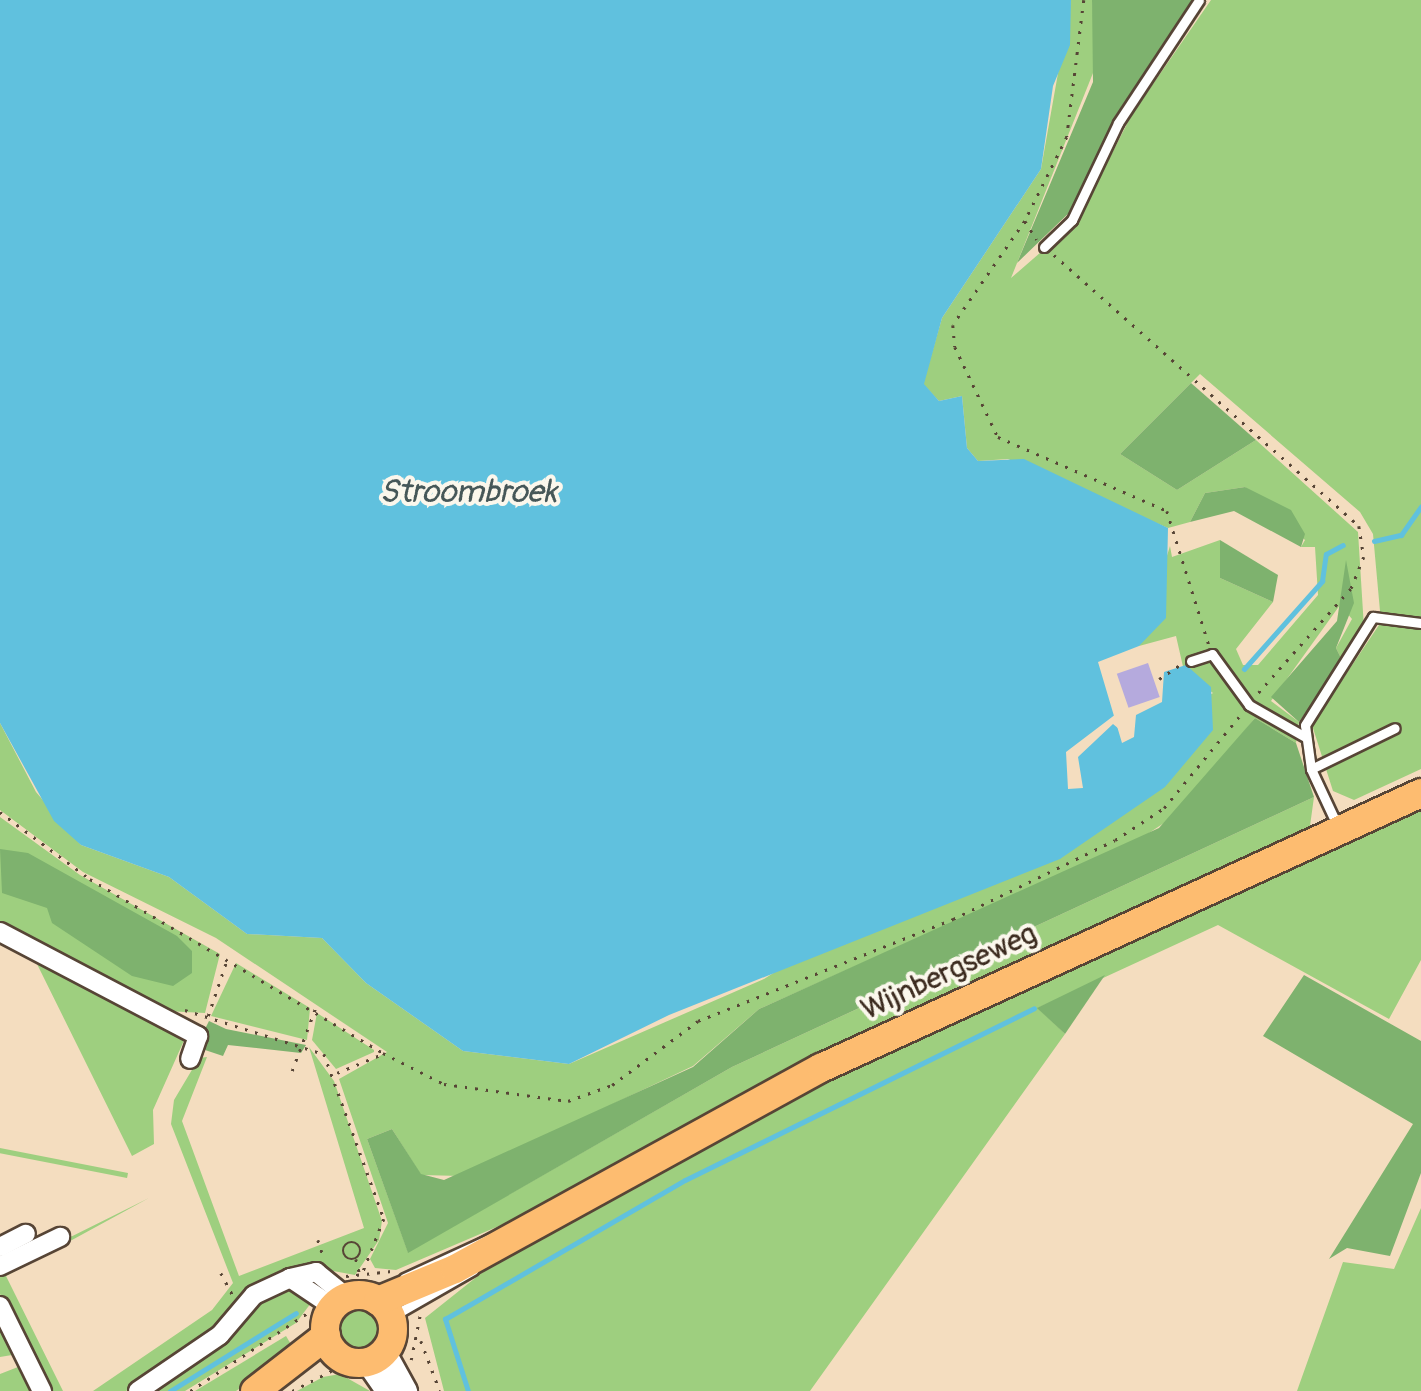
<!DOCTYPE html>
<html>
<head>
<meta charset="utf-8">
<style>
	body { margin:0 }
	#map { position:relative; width:1421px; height:1391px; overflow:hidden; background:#f4ddbf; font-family:Pangolin,sans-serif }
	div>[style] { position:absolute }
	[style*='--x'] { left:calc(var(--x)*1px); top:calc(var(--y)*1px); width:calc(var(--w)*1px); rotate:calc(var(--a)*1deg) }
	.green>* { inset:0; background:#9ecf7f; transform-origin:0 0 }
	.round { border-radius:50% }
	.forest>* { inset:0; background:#7eb26e }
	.water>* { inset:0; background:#60c1de }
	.pier>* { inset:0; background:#f4ddbf }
	.stream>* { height:5px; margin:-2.5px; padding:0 2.5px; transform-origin:2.5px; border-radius:2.5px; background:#60c1de }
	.building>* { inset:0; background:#b5aadd; transform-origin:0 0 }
	.path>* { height:2.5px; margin-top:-1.25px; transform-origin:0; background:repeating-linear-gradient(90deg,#574536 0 2.5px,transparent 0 10.5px) }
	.path>.ring { margin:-1.25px; padding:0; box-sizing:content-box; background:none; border:2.5px solid #574536; border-radius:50% }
	.roads { filter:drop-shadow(2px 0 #574536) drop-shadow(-2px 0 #574536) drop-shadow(0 2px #574536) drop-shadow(0 -2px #574536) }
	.service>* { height:9px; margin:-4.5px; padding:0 4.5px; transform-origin:4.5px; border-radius:4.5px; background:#fff }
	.minor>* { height:18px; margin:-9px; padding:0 9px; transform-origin:9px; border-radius:9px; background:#fff }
	.tertiary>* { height:22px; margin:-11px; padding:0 11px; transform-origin:11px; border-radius:11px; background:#fff }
	.primary>* { height:28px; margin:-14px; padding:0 14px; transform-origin:14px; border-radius:14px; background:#fdbc70 }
	.primary>.ring { margin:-14px; padding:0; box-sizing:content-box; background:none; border:28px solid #fdbc70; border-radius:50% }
	span { translate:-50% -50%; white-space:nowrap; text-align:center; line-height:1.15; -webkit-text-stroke:8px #fbf7ec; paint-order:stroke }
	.street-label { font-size:30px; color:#3b2a1e }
	.water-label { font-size:32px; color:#465758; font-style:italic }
</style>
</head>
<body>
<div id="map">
	<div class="green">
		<div style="clip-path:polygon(1071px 0,1092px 0,1097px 63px,1011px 278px,1078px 220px,1131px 116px,1211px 0,1421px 0,1421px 769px,1354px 800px,1333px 791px,1312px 725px,1381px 622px,1373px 534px,1360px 512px,1200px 374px,1120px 454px,1177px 490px,1256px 440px,1358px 532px,1364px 628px,1342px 660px,1336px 648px,1352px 619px,1340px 605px,1271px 701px,1299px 722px,1296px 743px,1255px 718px,1176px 815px,1140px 839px,759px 1009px,693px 1066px,461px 1176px,421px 1175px,392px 1129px,367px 1139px,408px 1252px,732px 1067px,1314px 797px,1310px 826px,837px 1047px,527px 1214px,396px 1270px,375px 1268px,370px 1259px,388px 1223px,339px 1079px,387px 1052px,216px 938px,83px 872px,0 810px,0 723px,36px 792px,81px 845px,169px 877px,247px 934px,322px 938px,366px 983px,463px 1051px,569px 1064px,764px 979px,1213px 693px,1184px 671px,1176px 636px,1139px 646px,1170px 546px,1172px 557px,1220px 540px,1220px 578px,1273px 602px,1236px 649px,1243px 665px,1258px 665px,1318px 595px,1315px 547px,1301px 547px,1305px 540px,1245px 487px,1205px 493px,1190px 522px,1168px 528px,1008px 459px,978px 461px,967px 448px,962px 396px,939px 401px,923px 384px,942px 318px,1041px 169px)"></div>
		<div style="clip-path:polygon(1421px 804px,1421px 960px,1389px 1019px,1218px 925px,1038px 1008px,1065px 1034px,810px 1391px,444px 1391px,425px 1318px,508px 1252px,832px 1074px)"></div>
		<div style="clip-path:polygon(0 817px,80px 875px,220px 954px,205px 1013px,166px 1011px,0 928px)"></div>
		<div style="clip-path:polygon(236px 963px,310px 1008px,307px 1040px,211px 1016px)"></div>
		<div style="clip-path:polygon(37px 964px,186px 1036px,153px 1110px,154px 1144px,132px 1156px)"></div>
		<div style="clip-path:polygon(317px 1013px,374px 1050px,374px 1052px,336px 1069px,312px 1040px)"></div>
		<div style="clip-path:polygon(309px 1047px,334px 1081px,382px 1221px,379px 1240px,355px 1275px,306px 1266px,247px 1291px,221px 1324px,126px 1391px,93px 1391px,212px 1310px,233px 1283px,171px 1124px,174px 1100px,199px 1058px,207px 1057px,182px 1121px,239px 1276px,364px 1228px)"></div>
		<div style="left:128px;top:1173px;width:5px;height:143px;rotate:101deg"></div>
		<div style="clip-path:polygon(149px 1198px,6px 1276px,63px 1391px,47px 1391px,0 1294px,0 1272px)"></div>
		<div style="clip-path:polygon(1421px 1208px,1421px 1391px,1297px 1391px,1343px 1262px,1394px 1269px)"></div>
		<div style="clip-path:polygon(291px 1289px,314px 1299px,296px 1323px,185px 1391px,150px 1391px,240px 1329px,255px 1305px)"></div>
		<div class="round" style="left:337px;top:1307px;width:44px;height:44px"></div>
		<div style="clip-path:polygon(0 1324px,33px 1391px,0 1391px,0 1374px,18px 1367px,12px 1355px,0 1357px)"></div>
		<div style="clip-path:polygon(286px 1336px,295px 1351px,236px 1391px,195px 1391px)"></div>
		<div style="clip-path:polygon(340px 1374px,370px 1391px,297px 1391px,323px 1377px)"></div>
	</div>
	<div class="forest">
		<div style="clip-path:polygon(1092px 0,1195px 0,1116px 115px,1073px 209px,1017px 263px,1093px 82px)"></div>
		<div style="clip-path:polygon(1191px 383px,1256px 440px,1177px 490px,1120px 454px)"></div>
		<div style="clip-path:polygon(1245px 487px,1291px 510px,1305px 534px,1301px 547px,1234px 511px,1190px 522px,1205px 493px)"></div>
		<div style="clip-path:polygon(1220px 540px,1278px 575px,1273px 602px,1220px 578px)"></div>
		<div style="clip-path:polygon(1346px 560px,1354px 603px,1336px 648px,1342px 660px,1299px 722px,1271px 697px,1337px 621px)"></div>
		<div style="clip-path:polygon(1255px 718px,1296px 743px,1314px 797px,732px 1067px,408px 1253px,367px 1139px,392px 1129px,421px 1174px,444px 1180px,693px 1067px,759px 1009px,1159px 828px)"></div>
		<div style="clip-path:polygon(0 849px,28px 853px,177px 936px,192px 951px,192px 973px,173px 986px,132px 976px,52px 923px,47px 908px,2px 893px)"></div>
		<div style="clip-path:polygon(1105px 975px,1065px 1034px,1037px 1008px)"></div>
		<div style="clip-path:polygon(1304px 975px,1421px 1041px,1421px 1173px,1390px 1256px,1347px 1248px,1329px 1259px,1413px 1124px,1263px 1036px)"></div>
		<div style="clip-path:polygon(209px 1021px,226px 1029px,306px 1045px,301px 1053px,228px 1045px,223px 1056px,196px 1047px)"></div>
	</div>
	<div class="water">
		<div style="clip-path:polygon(0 0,1071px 0,1070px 45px,1053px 86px,1041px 169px,942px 318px,924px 384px,939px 401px,962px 396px,967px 448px,978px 461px,1024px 459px,1168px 528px,1166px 618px,1139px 646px,1098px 662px,1122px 743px,1134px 737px,1136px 715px,1162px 702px,1164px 672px,1186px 665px,1211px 687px,1213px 730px,1165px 787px,1060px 859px,669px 1015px,569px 1064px,463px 1051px,366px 983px,322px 938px,247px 934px,169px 877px,81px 845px,54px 821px,0 723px)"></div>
	</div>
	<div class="pier">
		<div style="clip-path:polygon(1116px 714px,1119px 729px,1113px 724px,1078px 757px,1083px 788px,1068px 789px,1066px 752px)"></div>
	</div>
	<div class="stream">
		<div style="--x:1374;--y:541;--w:28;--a:-13"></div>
		<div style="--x:1401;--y:535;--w:35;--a:-55"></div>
		<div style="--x:1244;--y:669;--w:118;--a:-48.4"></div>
		<div style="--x:1322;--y:581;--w:27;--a:-82"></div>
		<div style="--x:1326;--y:554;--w:19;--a:-28"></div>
		<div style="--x:170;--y:1391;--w:148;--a:-31.8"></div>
		<div style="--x:468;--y:1391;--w:76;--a:-107.7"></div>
		<div style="--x:445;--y:1319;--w:277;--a:-30.1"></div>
		<div style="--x:685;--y:1180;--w:389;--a:-26.2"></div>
	</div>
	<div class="building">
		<div style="left:1148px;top:663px;width:36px;height:33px;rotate:71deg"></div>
	</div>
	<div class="path">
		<div style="--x:1084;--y:0;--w:138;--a:97.1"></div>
		<div style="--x:1067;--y:137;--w:94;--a:116.6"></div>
		<div style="--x:1025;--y:221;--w:126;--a:124.7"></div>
		<div style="--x:953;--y:325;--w:22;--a:85"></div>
		<div style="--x:955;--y:347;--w:100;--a:64.5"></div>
		<div style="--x:998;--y:437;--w:184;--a:23.6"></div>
		<div style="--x:1167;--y:511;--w:140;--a:72.6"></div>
		<div style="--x:1025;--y:221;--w:22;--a:58"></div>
		<div style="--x:1054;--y:255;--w:408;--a:41.6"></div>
		<div style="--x:1359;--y:526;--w:31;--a:81"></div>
		<div style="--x:1364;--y:557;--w:35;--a:112"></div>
		<div style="--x:1351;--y:589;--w:142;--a:131.6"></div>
		<div style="--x:1159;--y:679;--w:25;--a:-34"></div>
		<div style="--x:0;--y:812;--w:112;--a:36.7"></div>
		<div style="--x:90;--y:879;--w:341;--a:30.7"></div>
		<div style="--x:383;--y:1053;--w:68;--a:26.9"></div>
		<div style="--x:444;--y:1084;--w:125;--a:7.8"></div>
		<div style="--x:568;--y:1101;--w:47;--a:-20"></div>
		<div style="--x:612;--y:1085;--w:107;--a:-36.7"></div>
		<div style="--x:698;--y:1021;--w:275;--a:-21.8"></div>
		<div style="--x:953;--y:919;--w:180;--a:-26"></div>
		<div style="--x:1115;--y:840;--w:59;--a:-33.1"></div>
		<div style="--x:1164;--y:808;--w:123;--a:-50.6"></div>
		<div style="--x:185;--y:1010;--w:146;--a:17.6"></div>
		<div style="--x:324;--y:1054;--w:176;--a:70"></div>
		<div style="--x:384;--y:1219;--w:62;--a:111.6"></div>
		<div style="--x:208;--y:1016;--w:62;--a:-71.3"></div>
		<div style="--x:292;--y:1071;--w:66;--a:-69.6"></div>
		<div style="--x:337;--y:1073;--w:47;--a:-22.7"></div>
		<div style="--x:318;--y:1240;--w:20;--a:72"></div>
		<div class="ring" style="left:343px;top:1242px;width:15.5px;height:15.5px"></div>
		<div style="--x:356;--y:1259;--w:16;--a:76"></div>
		<div style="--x:221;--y:1273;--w:24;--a:62"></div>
		<div style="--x:346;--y:1276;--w:46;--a:-6.2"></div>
		<div style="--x:421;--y:1341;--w:53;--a:69.2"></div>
		<div style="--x:411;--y:1360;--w:46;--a:-78.7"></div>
		<div style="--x:190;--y:1391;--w:146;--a:-33.6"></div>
		<div style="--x:292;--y:1391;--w:46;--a:-27.1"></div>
		<div style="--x:333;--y:1370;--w:17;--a:13"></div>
	</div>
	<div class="roads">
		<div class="service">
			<div style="--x:1044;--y:247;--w:39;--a:-44"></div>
			<div style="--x:1072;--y:220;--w:107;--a:-64.6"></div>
			<div style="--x:1118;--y:123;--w:147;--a:-56.6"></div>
			<div style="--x:1191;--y:661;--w:22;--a:-18"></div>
			<div style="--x:1212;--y:654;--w:63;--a:54"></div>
			<div style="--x:1249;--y:705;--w:64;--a:29.7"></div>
			<div style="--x:1311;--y:769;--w:93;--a:-26"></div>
			<div style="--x:1338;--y:827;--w:64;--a:-115"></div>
			<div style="--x:1311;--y:769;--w:44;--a:-97.8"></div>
			<div style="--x:1305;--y:725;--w:128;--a:-57.8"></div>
			<div style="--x:1373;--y:617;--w:48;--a:7.1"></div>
			<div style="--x:404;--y:1278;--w:103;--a:-24.6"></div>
			<div style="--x:391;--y:1317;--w:95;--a:-29.8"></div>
		</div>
		<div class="minor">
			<div style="--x:0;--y:932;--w:224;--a:27.7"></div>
			<div style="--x:198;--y:1036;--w:24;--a:109"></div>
			<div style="--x:0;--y:1247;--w:29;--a:-27"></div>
			<div style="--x:0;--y:1266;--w:67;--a:-25.8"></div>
			<div style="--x:290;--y:1278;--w:52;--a:34"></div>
			<div style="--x:0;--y:1306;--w:95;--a:63.7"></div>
			<div style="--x:138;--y:1391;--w:99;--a:-34.3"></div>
			<div style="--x:220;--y:1335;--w:52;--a:-49.6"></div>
			<div style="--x:254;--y:1295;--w:40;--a:-25"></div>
			<div style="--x:290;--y:1278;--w:27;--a:-13"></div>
			<div style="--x:316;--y:1272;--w:40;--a:39"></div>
		</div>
		<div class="tertiary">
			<div style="--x:384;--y:1351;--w:46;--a:61.2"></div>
			<div style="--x:367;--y:1362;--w:35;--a:55"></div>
		</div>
		<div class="primary">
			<div class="ring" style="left:325px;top:1295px;width:40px;height:40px"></div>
			<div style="--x:378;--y:1301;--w:83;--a:-22.6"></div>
			<div style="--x:455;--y:1269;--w:418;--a:-28.8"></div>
			<div style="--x:821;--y:1068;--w:660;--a:-24.62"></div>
			<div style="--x:255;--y:1391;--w:90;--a:-37.8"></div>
		</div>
	</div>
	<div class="street-label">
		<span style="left:949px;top:972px;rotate:-25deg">Wijnbergseweg</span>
	</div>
	<div class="water-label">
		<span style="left:468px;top:492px">Stroombroek</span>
	</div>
</div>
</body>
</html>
